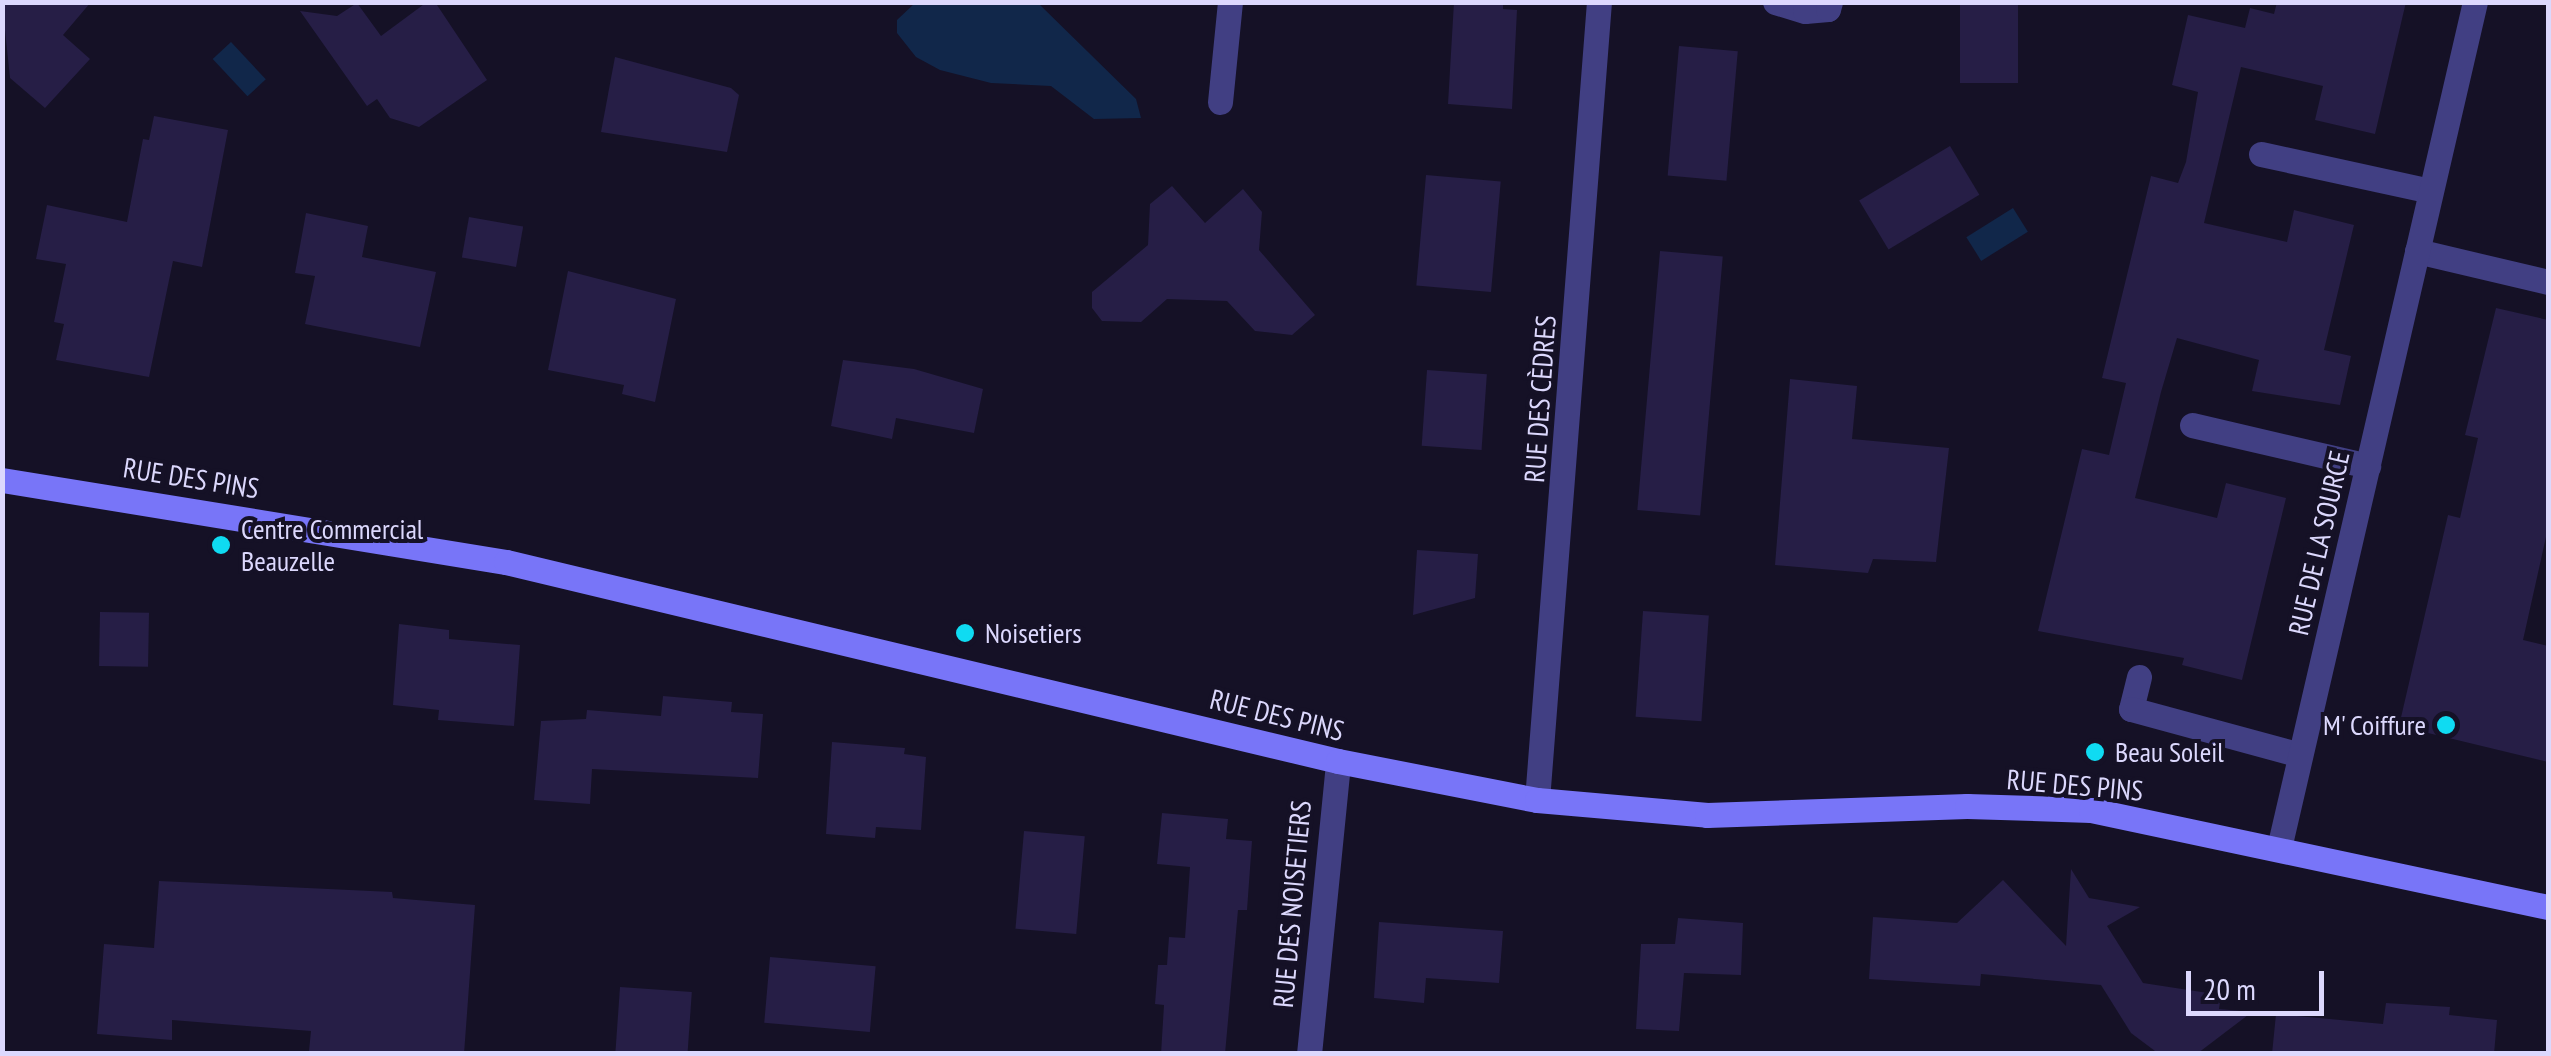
<!DOCTYPE html>
<html>
<head>
<meta charset="utf-8">
<style>
	body { margin:0 }
	#map { position:relative; width:2551px; height:1056px; overflow:hidden; background:#151126; font-family:"PT Sans Narrow",sans-serif }
	div>[style] { position:absolute }
	[style*='--x'] { left:calc(var(--x)*1px); top:calc(var(--y)*1px); width:calc(var(--w)*1px); rotate:calc(var(--a)*1deg) }
	.water>* { inset:0; background:#11274a; transform-origin:0 0 }
	.building>* { inset:0; background:#261e46; transform-origin:0 0 }
	.street>* { height:25px; margin:-12.5px; padding:0 12.5px; transform-origin:12.5px; border-radius:12.5px; background:#413f83 }
	.secondary>* { height:25px; margin:-12.5px; padding:0 12.5px; transform-origin:12.5px; border-radius:12.5px; background:#7875f8 }
	.dots>* { width:28px; height:28px; translate:-50% -50%; box-sizing:border-box; border:5px solid #151126; border-radius:50% }
	span { translate:-50% -50%; white-space:nowrap; text-align:center; line-height:1.15; -webkit-text-stroke:8px #151126; paint-order:stroke }
	.street-label { font-size:28px; color:#dcd8fd }
	.poi-label { font-size:28px; color:#dcd8fd }
	.left { translate:0 -50%; text-align:left }
	.right { translate:-100% -50%; text-align:right }
	.frame { position:absolute; inset:0; border:5px solid #dcd8fd; pointer-events:none }
	.scale { position:absolute; left:2186px; top:971px; width:138px; height:45px; box-sizing:border-box; border:5px solid #dcd8fd; border-top:0; padding-left:12px; font-size:30px; line-height:35px; white-space:nowrap; color:#dcd8fd; -webkit-text-stroke:8px #151126; paint-order:stroke }
</style>
</head>
<body>
<div id="map">
	<div class="water">
		<div style="clip-path:polygon(915px 3px,1038px 3px,1136px 99px,1141px 118px,1094px 119px,1051px 86px,991px 83px,940px 70px,916px 57px,897px 33px,897px 20px)"></div>
		<div style="left:231px;top:42px;width:51px;height:25px;rotate:47deg"></div>
		<div style="left:2013px;top:208px;width:28px;height:55px;rotate:58deg"></div>
	</div>
	<div class="building">
		<div style="clip-path:polygon(2px 2px,91px 2px,63px 35px,90px 59px,45px 108px,10px 78px)"></div>
		<div style="clip-path:polygon(427px 2px,435px 2px,487px 80px,419px 127px,390px 118px,377px 99px,367px 106px,300px 11px,337px 16px,357px 3px,381px 36px)"></div>
		<div style="clip-path:polygon(1454px 2px,1503px 2px,1503px 9px,1517px 10px,1512px 109px,1448px 104px)"></div>
		<div style="left:1960px;top:2px;width:58px;height:81px"></div>
		<div style="clip-path:polygon(2277px 2px,2406px 2px,2375px 134px,2315px 120px,2323px 86px,2241px 67px,2204px 223px,2287px 242px,2294px 210px,2354px 225px,2324px 350px,2351px 356px,2340px 405px,2252px 391px,2259px 360px,2177px 338px,2161px 392px,2135px 498px,2217px 518px,2226px 483px,2286px 498px,2242px 680px,2182px 665px,2184px 658px,2038px 631px,2082px 449px,2109px 455px,2126px 383px,2102px 378px,2151px 176px,2178px 183px,2186px 162px,2198px 92px,2172px 85px,2188px 15px,2245px 28px,2250px 8px,2274px 14px)"></div>
		<div style="left:1679px;top:46px;width:59px;height:130px;rotate:5deg"></div>
		<div style="clip-path:polygon(615px 57px,731px 88px,739px 95px,727px 152px,601px 132px)"></div>
		<div style="clip-path:polygon(154px 116px,228px 130px,202px 267px,173px 261px,149px 377px,56px 360px,64px 324px,54px 322px,66px 264px,36px 259px,47px 205px,127px 222px,143px 139px,149px 140px)"></div>
		<div style="left:1950px;top:146px;width:57px;height:106px;rotate:59deg"></div>
		<div style="left:1426px;top:175px;width:75px;height:111px;rotate:5deg"></div>
		<div style="clip-path:polygon(1172px 186px,1205px 223px,1243px 189px,1262px 212px,1259px 250px,1315px 315px,1292px 335px,1255px 331px,1227px 301px,1167px 299px,1141px 322px,1102px 321px,1092px 308px,1092px 292px,1148px 245px,1150px 204px)"></div>
		<div style="clip-path:polygon(306px 213px,368px 226px,362px 257px,436px 272px,420px 347px,305px 324px,315px 276px,295px 273px)"></div>
		<div style="left:469px;top:217px;width:55px;height:41px;rotate:10deg"></div>
		<div style="left:1660px;top:251px;width:63px;height:260px;rotate:5deg"></div>
		<div style="clip-path:polygon(568px 271px,676px 299px,655px 402px,622px 394px,624px 385px,548px 370px)"></div>
		<div style="clip-path:polygon(2496px 308px,2548px 320px,2548px 528px,2523px 640px,2548px 646px,2548px 762px,2399px 726px,2448px 515px,2460px 518px,2478px 438px,2465px 435px)"></div>
		<div style="clip-path:polygon(843px 360px,914px 369px,983px 389px,974px 433px,896px 418px,892px 439px,831px 426px)"></div>
		<div style="left:1427px;top:370px;width:60px;height:76px;rotate:4deg"></div>
		<div style="clip-path:polygon(1790px 379px,1857px 386px,1852px 439px,1949px 448px,1936px 562px,1873px 559px,1868px 573px,1775px 565px)"></div>
		<div style="clip-path:polygon(1417px 550px,1478px 554px,1475px 598px,1413px 615px)"></div>
		<div style="left:1643px;top:611px;width:66px;height:106px;rotate:4deg"></div>
		<div style="left:100px;top:612px;width:49px;height:54px;rotate:1deg"></div>
		<div style="clip-path:polygon(399px 624px,449px 630px,449px 639px,520px 645px,514px 726px,438px 720px,439px 710px,393px 705px)"></div>
		<div style="clip-path:polygon(663px 696px,732px 702px,731px 712px,763px 714px,758px 778px,592px 769px,590px 804px,534px 800px,541px 721px,586px 719px,587px 710px,661px 716px)"></div>
		<div style="clip-path:polygon(832px 742px,905px 748px,904px 754px,926px 757px,921px 830px,876px 827px,875px 838px,826px 834px)"></div>
		<div style="clip-path:polygon(1162px 813px,1228px 819px,1226px 839px,1252px 841px,1247px 910px,1238px 910px,1225px 1054px,1161px 1054px,1164px 1005px,1155px 1004px,1158px 965px,1167px 965px,1169px 937px,1185px 938px,1190px 867px,1157px 864px)"></div>
		<div style="left:1024px;top:831px;width:61px;height:98px;rotate:5deg"></div>
		<div style="clip-path:polygon(2071px 869px,2089px 898px,2140px 907px,2107px 926px,2143px 983px,2221px 995px,2219px 1009px,2252px 1012px,2198px 1053px,2159px 1054px,2131px 1033px,2101px 985px,1981px 974px,1980px 986px,1869px 979px,1873px 917px,1957px 923px,2003px 880px,2066px 946px)"></div>
		<div style="clip-path:polygon(159px 881px,392px 892px,393px 898px,475px 905px,464px 1054px,309px 1051px,311px 1031px,172px 1020px,172px 1040px,97px 1034px,104px 944px,154px 948px)"></div>
		<div style="clip-path:polygon(1678px 918px,1743px 923px,1741px 975px,1684px 973px,1679px 1031px,1636px 1029px,1641px 944px,1675px 944px)"></div>
		<div style="clip-path:polygon(1379px 922px,1503px 931px,1499px 983px,1426px 978px,1424px 1003px,1374px 998px)"></div>
		<div style="left:770px;top:957px;width:106px;height:66px;rotate:5deg"></div>
		<div style="left:620px;top:987px;width:72px;height:67px;rotate:4deg"></div>
		<div style="clip-path:polygon(2386px 1003px,2450px 1007px,2449px 1015px,2497px 1020px,2494px 1054px,2272px 1054px,2276px 1014px,2383px 1024px)"></div>
	</div>
	<div class="street">
		<div style="--x:1775;--y:2;--w:31;--a:17"></div>
		<div style="--x:1805;--y:11;--w:23;--a:-5"></div>
		<div style="--x:1828;--y:9;--w:7;--a:-74"></div>
		<div style="--x:1220;--y:102;--w:100;--a:-84.3"></div>
		<div style="--x:2261;--y:154;--w:173;--a:12.3"></div>
		<div style="--x:2417;--y:251;--w:135;--a:13.3"></div>
		<div style="--x:2192;--y:425;--w:181;--a:13.1"></div>
		<div style="--x:2139;--y:677;--w:33;--a:104"></div>
		<div style="--x:2131;--y:709;--w:175;--a:15.2"></div>
		<div style="--x:1537;--y:800;--w:800;--a:-85.56"></div>
		<div style="--x:2279;--y:848;--w:868;--a:-76.96"></div>
		<div style="--x:1309;--y:1054;--w:294;--a:-84.3"></div>
	</div>
	<div class="secondary">
		<div style="--x:2;--y:480;--w:511;--a:9.24"></div>
		<div style="--x:506;--y:562;--w:855;--a:13.45"></div>
		<div style="--x:1338;--y:761;--w:203;--a:11.1"></div>
		<div style="--x:1537;--y:800;--w:171;--a:5"></div>
		<div style="--x:1707;--y:815;--w:260;--a:-2"></div>
		<div style="--x:1967;--y:806;--w:124;--a:1.8"></div>
		<div style="--x:2091;--y:810;--w:467;--a:12"></div>
	</div>
	<div class="dots">
		<div style="left:221px;top:545px;background:#0fdbf2"></div>
		<div style="left:965px;top:633px;background:#0fdbf2"></div>
		<div style="left:2446px;top:725px;background:#0fdbf2"></div>
		<div style="left:2095px;top:752px;background:#0fdbf2"></div>
	</div>
	<div class="street-label">
		<span style="left:1540px;top:399px;rotate:-86deg">RUE DES CÈDRES</span>
		<span style="left:191px;top:478px;rotate:9deg">RUE DES PINS</span>
		<span style="left:2319px;top:543px;rotate:-77deg">RUE DE LA SOURCE</span>
		<span style="left:1277px;top:715px;rotate:14deg">RUE DES PINS</span>
		<span style="left:2075px;top:785px;rotate:5deg">RUE DES PINS</span>
		<span style="left:1292px;top:904px;rotate:-85deg">RUE DES NOISETIERS</span>
	</div>
	<div class="poi-label">
		<span class="left" style="left:241px;top:545px">Centre Commercial<br>Beauzelle</span>
		<span class="left" style="left:985px;top:633px">Noisetiers</span>
		<span class="right" style="left:2426px;top:725px">M' Coiffure</span>
		<span class="left" style="left:2115px;top:752px">Beau Soleil</span>
	</div>
	<div class="frame"></div>
	<div class="scale">20 m</div>
</div>
</body>
</html>
